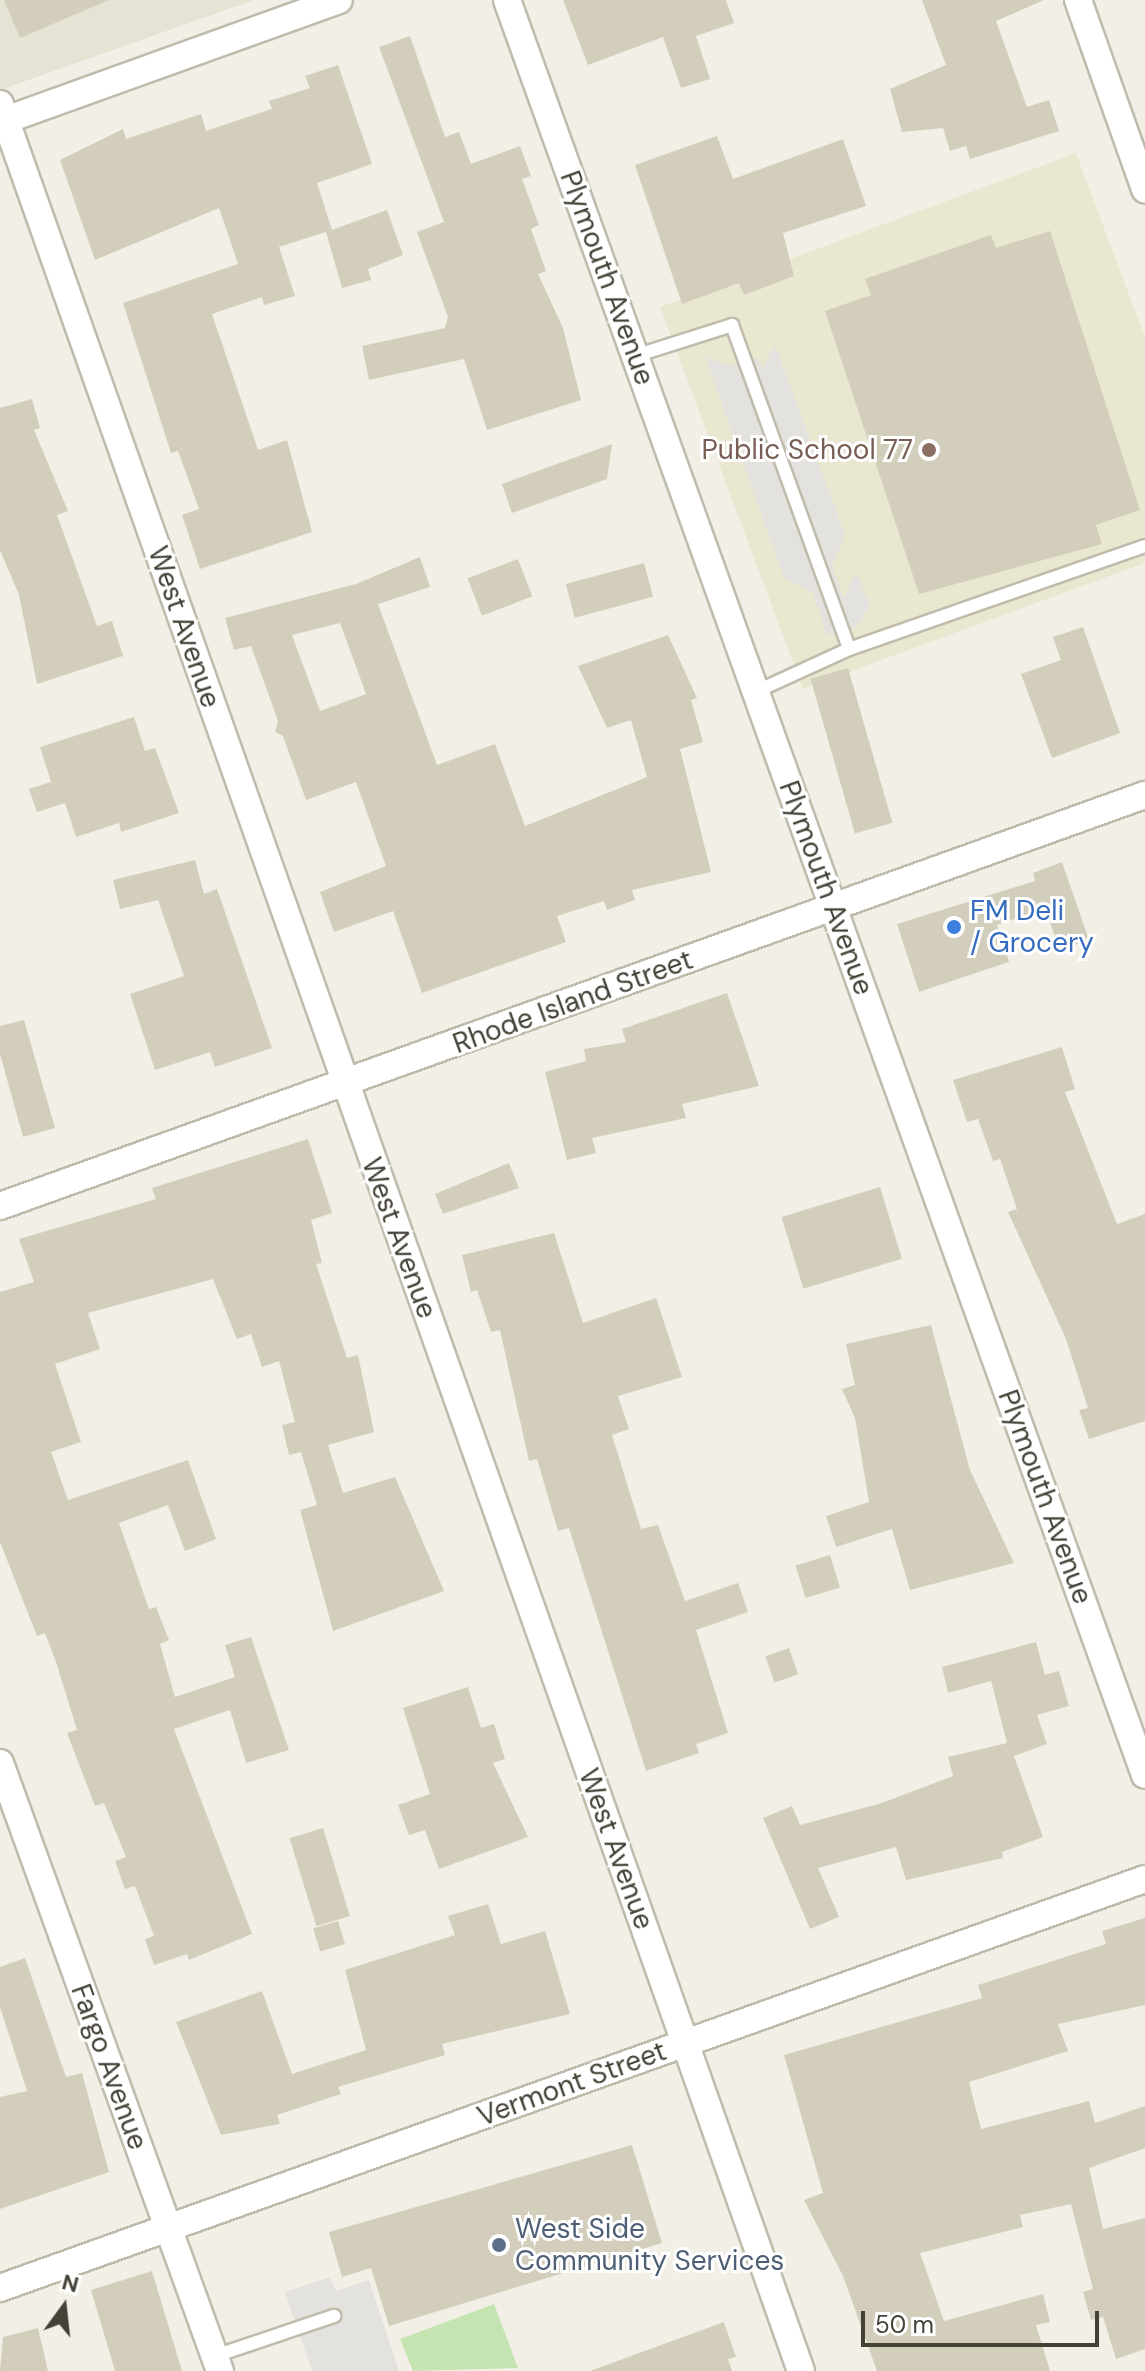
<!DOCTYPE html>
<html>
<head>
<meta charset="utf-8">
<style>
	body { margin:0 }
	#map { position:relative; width:1145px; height:2371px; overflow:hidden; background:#f2f0e6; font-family:"DM Sans",sans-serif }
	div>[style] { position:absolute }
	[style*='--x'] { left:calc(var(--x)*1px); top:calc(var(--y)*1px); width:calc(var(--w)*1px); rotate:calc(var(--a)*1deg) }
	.residential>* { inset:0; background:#e6e3d5 }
	.education>* { inset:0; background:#eae7d1 }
	.green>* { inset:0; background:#c5e4b1 }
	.parking>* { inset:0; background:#e3e2de }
	.building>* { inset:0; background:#d3cebc; transform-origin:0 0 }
	.roads { filter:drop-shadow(2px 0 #c0bcac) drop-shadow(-2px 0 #c0bcac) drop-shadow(0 2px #c0bcac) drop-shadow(0 -2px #c0bcac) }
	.lane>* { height:12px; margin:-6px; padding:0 6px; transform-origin:6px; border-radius:6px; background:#fff }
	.street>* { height:26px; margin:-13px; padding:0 13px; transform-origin:13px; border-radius:13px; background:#fff }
	.dots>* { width:22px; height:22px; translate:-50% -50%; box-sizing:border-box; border:4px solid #fff; border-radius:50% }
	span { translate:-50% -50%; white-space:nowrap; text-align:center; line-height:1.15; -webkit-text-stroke:6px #fff; paint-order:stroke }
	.street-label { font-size:28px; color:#444136 }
	.education-label { font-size:28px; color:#785e54 }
	.right { translate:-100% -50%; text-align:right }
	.shop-label { font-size:28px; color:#366cbe }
	.left { translate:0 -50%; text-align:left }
	.service-label { font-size:28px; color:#4e5e75 }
	.north { position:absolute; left:24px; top:2267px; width:80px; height:80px; -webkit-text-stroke:6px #fff; paint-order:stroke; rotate:15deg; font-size:22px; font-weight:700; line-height:32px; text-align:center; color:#444136 }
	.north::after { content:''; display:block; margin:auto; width:28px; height:36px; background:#444136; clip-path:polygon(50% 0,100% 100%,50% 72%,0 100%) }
	.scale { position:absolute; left:861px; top:2311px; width:238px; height:36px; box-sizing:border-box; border:4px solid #444136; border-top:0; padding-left:10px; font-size:24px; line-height:28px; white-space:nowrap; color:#444136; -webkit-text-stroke:6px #fff; paint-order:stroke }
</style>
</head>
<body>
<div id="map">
	<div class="residential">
		<div style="clip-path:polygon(0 0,254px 0,0 90px)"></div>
	</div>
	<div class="education">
		<div style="clip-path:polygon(1076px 153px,1145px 337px,1145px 563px,803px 689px,660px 307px)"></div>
	</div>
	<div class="green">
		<div style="clip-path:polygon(494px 2304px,518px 2368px,413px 2371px,400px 2339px)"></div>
	</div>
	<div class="parking">
		<div style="clip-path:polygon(775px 344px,845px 535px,832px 566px,844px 598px,856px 573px,870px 605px,858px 625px,827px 636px,813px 592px,784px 578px,705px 356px,729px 366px,756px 358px,763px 368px)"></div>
		<div style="clip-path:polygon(330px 2277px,336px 2291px,369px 2280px,399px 2371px,312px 2371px,285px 2292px)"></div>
	</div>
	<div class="building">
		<div style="clip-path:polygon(4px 0,109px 0,20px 38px)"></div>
		<div style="clip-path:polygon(563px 0,726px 0,734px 23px,696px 36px,710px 79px,681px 88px,663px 37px,588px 65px)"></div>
		<div style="clip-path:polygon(922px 0,1044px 0,996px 21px,1027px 107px,1049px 100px,1059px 131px,970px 159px,966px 146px,950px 151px,943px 128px,902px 132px,890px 89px,946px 65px)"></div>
		<div style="clip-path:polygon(410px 36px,445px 137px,459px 132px,471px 164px,520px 146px,531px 176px,522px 179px,539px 225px,531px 229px,546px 271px,538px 274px,563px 328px,581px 400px,487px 430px,464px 359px,369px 380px,362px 346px,445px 328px,448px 317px,417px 232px,444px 222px,379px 47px)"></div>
		<div style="clip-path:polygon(338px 65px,372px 164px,317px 183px,332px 230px,279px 247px,295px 296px,264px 305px,262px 297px,212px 314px,258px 450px,287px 440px,312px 532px,200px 569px,182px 515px,199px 509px,178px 451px,171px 453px,123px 303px,238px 264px,219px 208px,95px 260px,60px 160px,123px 129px,126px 139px,201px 114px,206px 131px,272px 109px,269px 101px,310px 88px,305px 76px)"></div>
		<div style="clip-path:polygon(717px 136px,733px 179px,843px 139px,866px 206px,783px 233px,794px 276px,744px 295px,739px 283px,682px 304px,635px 165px)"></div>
		<div style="clip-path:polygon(387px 210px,403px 255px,368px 269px,371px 280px,342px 288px,326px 232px)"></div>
		<div style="clip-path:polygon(1050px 231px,1140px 510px,1096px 525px,1102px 544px,919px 594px,825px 311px,871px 295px,865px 279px,991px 235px,996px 248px)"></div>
		<div style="clip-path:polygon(32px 399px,40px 428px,34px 430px,68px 511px,57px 515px,97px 626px,112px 621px,123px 656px,37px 684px,19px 595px,0 550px,0 408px)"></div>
		<div style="clip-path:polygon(612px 444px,607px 479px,512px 513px,502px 484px)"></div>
		<div style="clip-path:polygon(evenodd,420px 557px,430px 587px,378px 604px,437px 765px,495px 744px,525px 826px,647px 777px,631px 720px,607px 728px,578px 666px,668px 635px,697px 698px,691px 700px,703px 742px,680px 749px,711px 872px,632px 890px,635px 900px,607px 910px,604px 901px,557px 916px,566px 942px,422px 993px,393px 911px,334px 932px,320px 892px,386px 866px,356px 782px,306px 800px,283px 736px,275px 732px,278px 721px,251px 646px,234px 650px,225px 618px,356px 584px,420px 557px,340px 623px,366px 694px,320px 711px,292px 635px,340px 623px)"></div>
		<div style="left:518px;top:559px;width:40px;height:54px;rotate:69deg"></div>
		<div style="left:644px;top:563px;width:35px;height:81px;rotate:75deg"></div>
		<div style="clip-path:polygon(1083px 627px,1120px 733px,1052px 758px,1021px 674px,1061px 660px,1053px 637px)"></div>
		<div style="left:848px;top:668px;width:161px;height:39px;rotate:74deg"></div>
		<div style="clip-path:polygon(134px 717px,145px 751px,155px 748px,179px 813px,121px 832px,119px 823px,76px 837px,65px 803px,37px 812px,29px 789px,51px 782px,40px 747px)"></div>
		<div style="clip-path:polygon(195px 860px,204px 894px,217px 889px,272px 1048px,215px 1067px,210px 1052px,155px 1070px,130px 994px,184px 976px,158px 900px,120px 909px,113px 880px)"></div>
		<div style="clip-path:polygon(1062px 862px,1089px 940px,1060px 950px,1045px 909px,997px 925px,1009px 962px,919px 992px,897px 924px,1035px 881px,1033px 873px)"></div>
		<div style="clip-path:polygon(727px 993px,759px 1086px,682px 1104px,686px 1118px,592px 1138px,596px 1153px,567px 1160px,545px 1072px,586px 1061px,584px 1049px,626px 1042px,622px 1029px)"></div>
		<div style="clip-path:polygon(24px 1020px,55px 1128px,23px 1137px,0 1054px,0 1026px)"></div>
		<div style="clip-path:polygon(1062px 1047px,1075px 1089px,1065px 1092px,1117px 1224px,1145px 1214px,1145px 1421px,1089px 1439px,1079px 1410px,1088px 1408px,1066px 1339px,1008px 1212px,1017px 1209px,1000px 1159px,993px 1161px,978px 1119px,967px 1122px,953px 1080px)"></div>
		<div style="clip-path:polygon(308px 1139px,332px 1213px,311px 1220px,322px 1263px,316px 1264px,347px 1358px,358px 1355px,374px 1432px,328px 1445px,343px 1493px,395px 1477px,444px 1591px,333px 1631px,300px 1510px,317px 1505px,301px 1452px,289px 1455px,282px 1425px,295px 1422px,279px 1361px,262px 1367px,251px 1334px,237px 1339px,213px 1279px,88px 1313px,100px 1349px,55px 1364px,81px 1442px,51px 1452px,68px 1500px,188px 1460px,216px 1539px,185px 1551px,168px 1505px,119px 1523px,149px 1609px,156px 1607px,169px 1640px,160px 1644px,175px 1697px,235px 1677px,225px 1645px,251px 1637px,289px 1750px,246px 1763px,230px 1710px,174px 1729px,252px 1934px,189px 1960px,187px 1954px,154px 1965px,145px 1939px,154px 1936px,135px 1886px,125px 1889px,115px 1861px,126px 1857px,104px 1803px,95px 1806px,67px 1733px,77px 1730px,56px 1662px,45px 1633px,37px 1636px,0 1542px,0 1292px,34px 1282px,19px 1239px,156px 1199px,152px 1188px)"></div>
		<div style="clip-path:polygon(509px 1163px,519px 1188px,443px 1214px,435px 1194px)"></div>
		<div style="left:880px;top:1187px;width:75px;height:103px;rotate:73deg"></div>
		<div style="clip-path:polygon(554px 1233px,583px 1323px,656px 1298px,682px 1377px,618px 1396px,629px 1429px,612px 1435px,641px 1529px,658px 1525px,685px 1601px,738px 1583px,748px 1612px,696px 1630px,728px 1733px,696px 1744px,699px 1753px,646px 1771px,569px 1528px,558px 1531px,537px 1459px,529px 1461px,500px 1330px,491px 1332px,477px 1290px,471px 1292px,462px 1255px)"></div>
		<div style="clip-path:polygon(931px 1325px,970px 1470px,1014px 1563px,910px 1590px,892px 1529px,836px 1547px,826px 1516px,869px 1502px,855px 1418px,842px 1389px,855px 1385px,846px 1344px)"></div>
		<div style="left:830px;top:1555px;width:34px;height:36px;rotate:73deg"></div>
		<div style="clip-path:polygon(1036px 1642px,1045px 1675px,1059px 1671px,1069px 1706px,1037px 1715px,1047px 1744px,1014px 1756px,1043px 1837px,1002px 1852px,1003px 1858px,906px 1880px,896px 1847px,818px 1868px,839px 1917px,810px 1929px,763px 1818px,792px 1806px,800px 1825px,882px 1803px,953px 1776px,948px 1757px,1007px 1743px,991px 1681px,948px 1693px,942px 1667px)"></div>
		<div style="left:789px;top:1648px;width:28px;height:25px;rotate:71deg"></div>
		<div style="clip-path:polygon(468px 1687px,481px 1728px,494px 1724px,505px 1759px,493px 1763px,528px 1837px,439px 1869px,425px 1830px,409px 1835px,398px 1805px,430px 1794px,403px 1708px)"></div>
		<div style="left:323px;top:1828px;width:92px;height:35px;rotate:73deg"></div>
		<div style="clip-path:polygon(488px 1904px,501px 1944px,545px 1931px,570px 2014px,442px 2044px,445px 2055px,338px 2087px,341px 2094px,277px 2115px,280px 2124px,221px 2135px,176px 2022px,262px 1991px,292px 2074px,366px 2050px,345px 1970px,455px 1935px,448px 1916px)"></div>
		<div style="clip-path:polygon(1145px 1918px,1145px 2005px,1058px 2024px,1068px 2051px,969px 2082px,981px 2129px,1089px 2101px,1095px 2123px,1145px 2106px,1145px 2148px,1089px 2168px,1103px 2229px,1145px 2218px,1145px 2349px,1116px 2359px,1103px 2317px,1091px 2320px,1083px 2292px,1093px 2289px,1071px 2204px,1020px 2215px,1023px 2227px,920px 2253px,944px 2321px,1043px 2294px,1050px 2322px,1036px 2325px,1050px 2371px,877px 2371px,843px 2276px,804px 2200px,823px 2193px,784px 2055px,982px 1998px,978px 1985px,1106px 1944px,1102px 1931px)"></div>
		<div style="left:338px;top:1921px;width:24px;height:26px;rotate:73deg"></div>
		<div style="clip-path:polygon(25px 1958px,66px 2077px,82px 2073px,109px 2172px,0 2209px,0 2097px,27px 2091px,0 2007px,0 1967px)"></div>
		<div style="clip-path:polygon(632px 2145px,662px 2243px,389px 2326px,371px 2268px,342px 2277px,329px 2232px)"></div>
		<div style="clip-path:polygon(152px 2271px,182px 2371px,115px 2371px,91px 2290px)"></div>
		<div style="clip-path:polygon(724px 2322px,736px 2357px,728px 2359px,732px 2371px,590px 2371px)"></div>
		<div style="clip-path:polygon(38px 2328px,48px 2371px,0 2371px,3px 2337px)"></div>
	</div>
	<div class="roads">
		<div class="lane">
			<div style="--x:635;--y:356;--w:102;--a:-17.7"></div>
			<div style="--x:732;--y:325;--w:344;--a:70.1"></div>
			<div style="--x:849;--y:649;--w:103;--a:155.4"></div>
			<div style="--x:849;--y:649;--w:313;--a:-19.2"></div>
			<div style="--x:215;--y:2356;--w:126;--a:-18.6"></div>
		</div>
		<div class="street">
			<div style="--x:507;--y:0;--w:1886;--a:70.23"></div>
			<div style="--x:1078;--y:0;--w:201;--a:70.5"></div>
			<div style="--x:0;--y:104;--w:2404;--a:70.54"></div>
			<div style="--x:0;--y:122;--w:360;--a:-19.8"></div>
			<div style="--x:0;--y:1206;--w:1217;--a:-19.75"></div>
			<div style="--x:0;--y:1763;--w:647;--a:70.11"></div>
			<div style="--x:0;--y:2288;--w:1216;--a:-19.66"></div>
		</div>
	</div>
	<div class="dots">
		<div style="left:929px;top:450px;background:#8d6e63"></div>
		<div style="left:954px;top:927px;background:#3f7fe0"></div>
		<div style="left:499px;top:2245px;background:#5c6f8a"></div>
	</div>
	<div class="street-label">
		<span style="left:607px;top:278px;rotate:70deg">Plymouth Avenue</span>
		<span style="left:184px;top:627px;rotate:71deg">West Avenue</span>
		<span style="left:826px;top:888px;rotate:70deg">Plymouth Avenue</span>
		<span style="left:573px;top:1002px;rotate:-20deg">Rhode Island Street</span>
		<span style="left:399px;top:1238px;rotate:70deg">West Avenue</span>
		<span style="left:1045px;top:1497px;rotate:70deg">Plymouth Avenue</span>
		<span style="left:616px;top:1849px;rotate:70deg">West Avenue</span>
		<span style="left:109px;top:2067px;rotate:70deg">Fargo Avenue</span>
		<span style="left:572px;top:2084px;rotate:-20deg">Vermont Street</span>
	</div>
	<div class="education-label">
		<span class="right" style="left:913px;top:450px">Public School 77</span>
	</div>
	<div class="shop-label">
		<span class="left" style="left:970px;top:927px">FM Deli<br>/ Grocery</span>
	</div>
	<div class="service-label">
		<span class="left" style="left:515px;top:2245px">West Side<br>Community Services</span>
	</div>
	<div class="north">N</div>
	<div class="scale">50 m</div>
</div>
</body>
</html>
